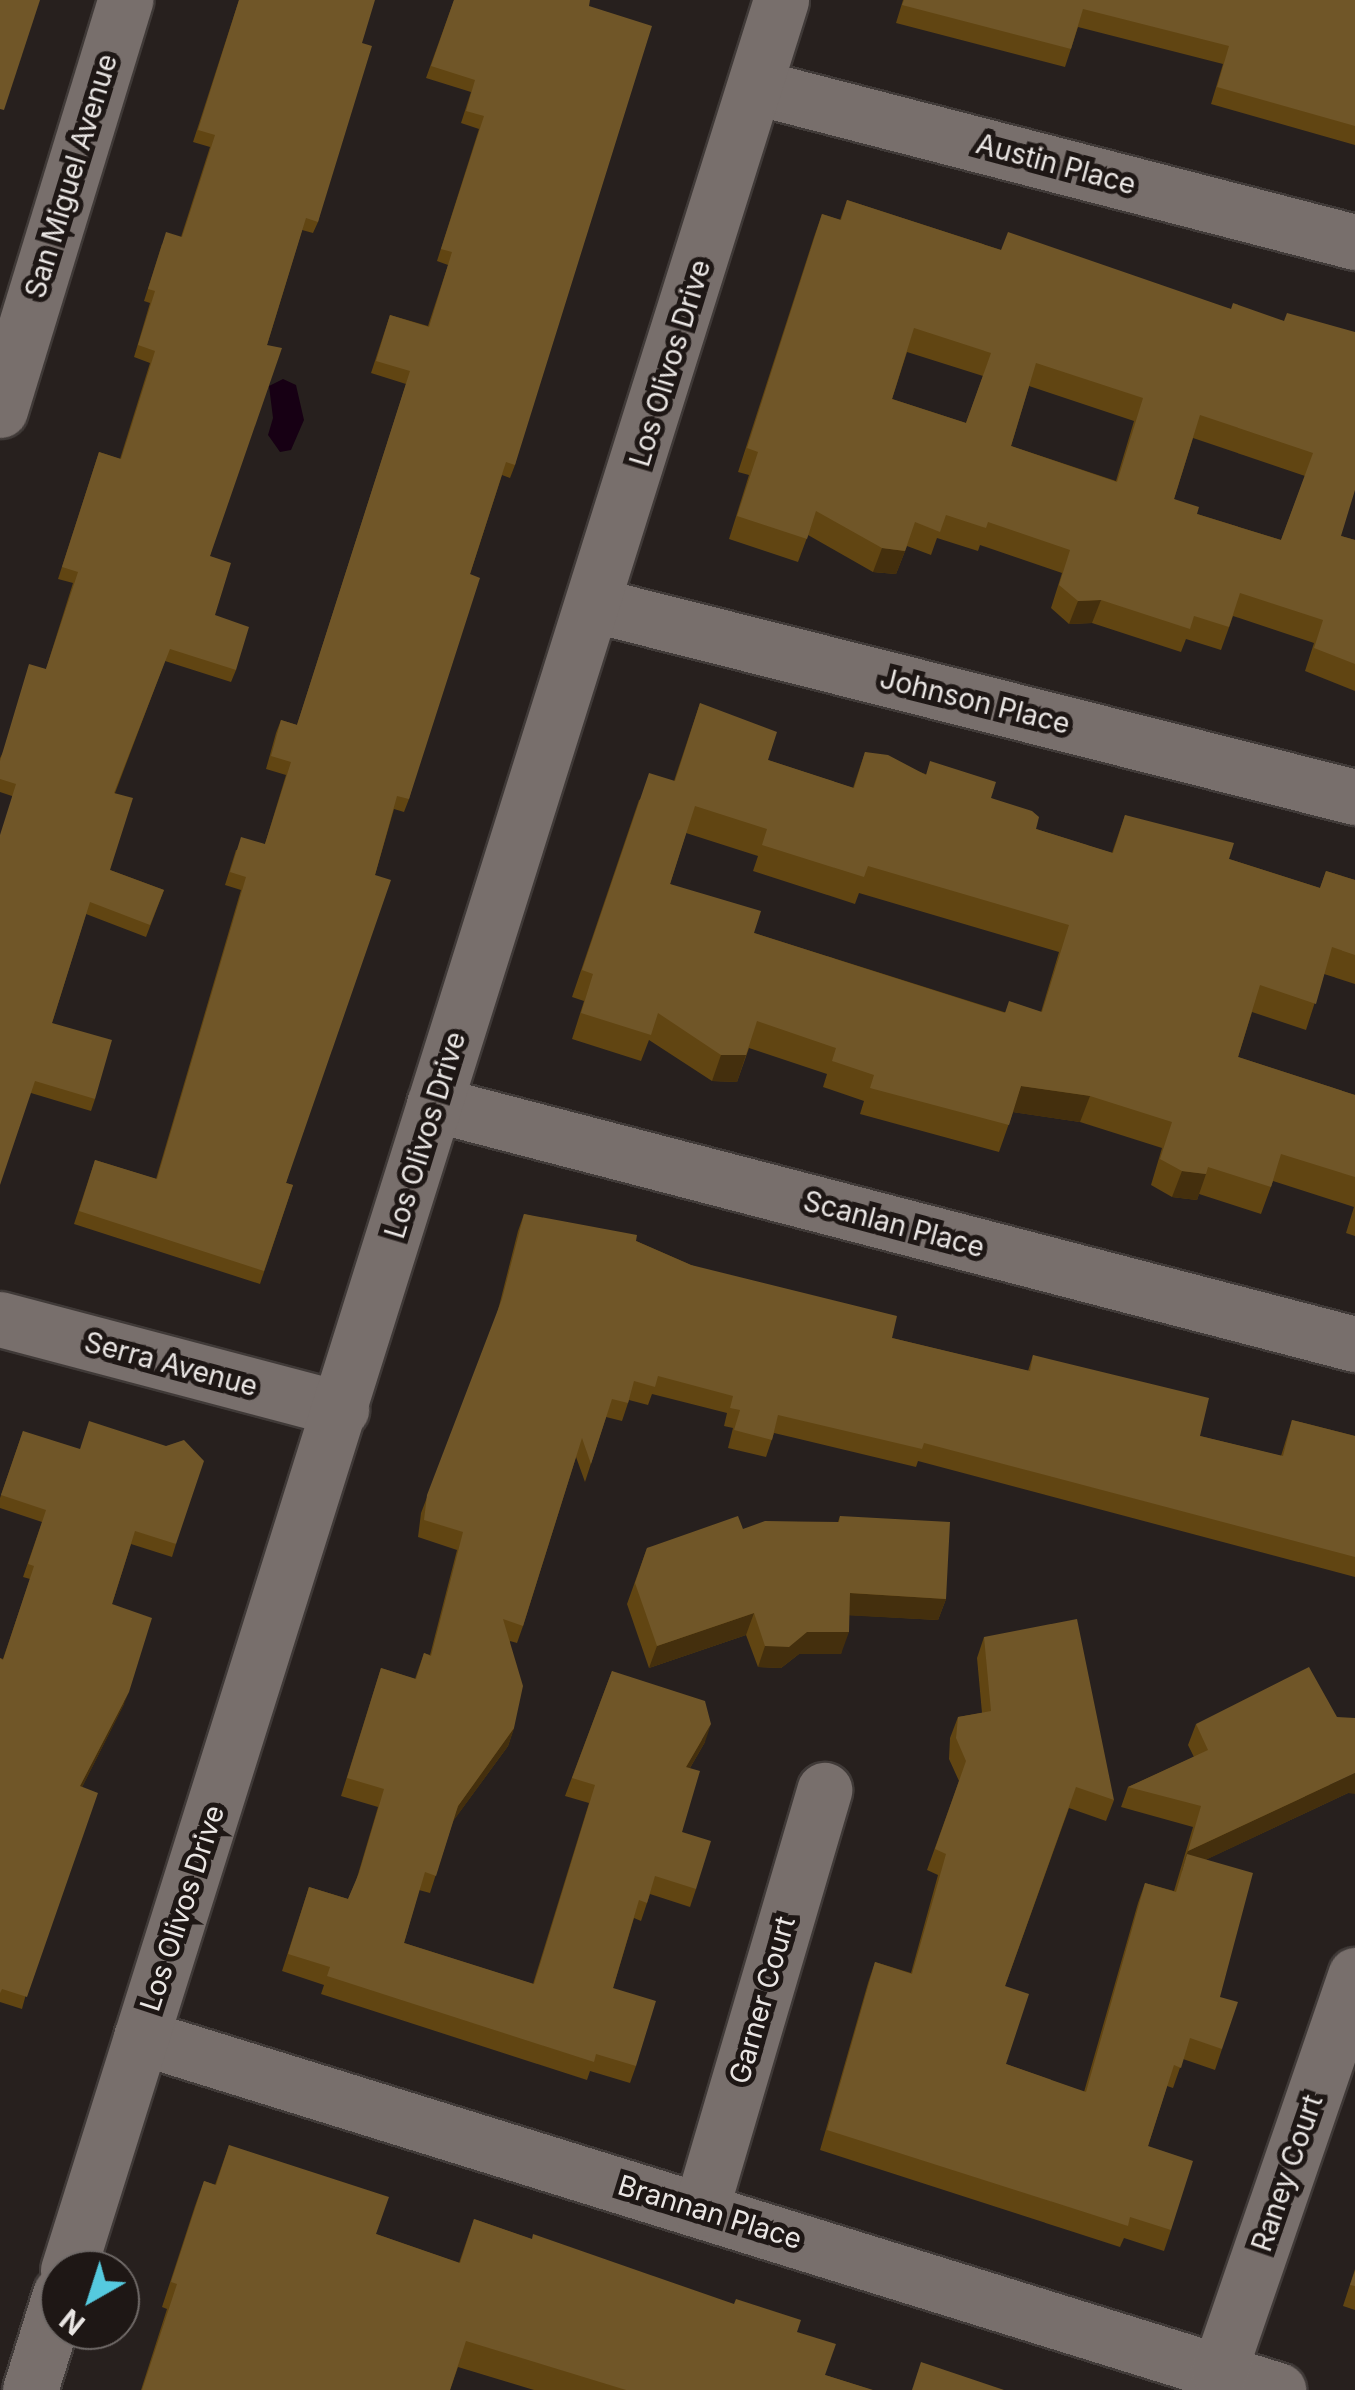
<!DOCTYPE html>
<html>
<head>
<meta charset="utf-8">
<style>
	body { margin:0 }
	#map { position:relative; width:1355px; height:2390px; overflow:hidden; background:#27201e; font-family:Inter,sans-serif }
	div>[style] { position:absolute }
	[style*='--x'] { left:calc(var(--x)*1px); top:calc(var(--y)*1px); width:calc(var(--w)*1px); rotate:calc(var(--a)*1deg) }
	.water>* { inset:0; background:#170014 }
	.roads { filter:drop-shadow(2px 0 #403a38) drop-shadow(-2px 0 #403a38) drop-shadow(0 2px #403a38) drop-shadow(0 -2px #403a38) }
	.minor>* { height:55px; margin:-27.5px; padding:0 27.5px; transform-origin:27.5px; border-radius:27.5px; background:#786f6c }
	.wall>* { inset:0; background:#614512 }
	.shaded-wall>* { inset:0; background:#442f0d }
	.building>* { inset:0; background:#705628 }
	span { translate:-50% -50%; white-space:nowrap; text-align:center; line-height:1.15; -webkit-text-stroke:10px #1e1715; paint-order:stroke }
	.street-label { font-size:28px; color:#eae6e4 }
	.north { position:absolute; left:40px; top:2250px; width:100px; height:100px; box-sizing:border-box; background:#1e1715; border:2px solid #706a68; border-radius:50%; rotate:219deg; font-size:28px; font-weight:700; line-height:40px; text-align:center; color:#eae6e4 }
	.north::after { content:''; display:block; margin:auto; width:35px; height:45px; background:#55cadf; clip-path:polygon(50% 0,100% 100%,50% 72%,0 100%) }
</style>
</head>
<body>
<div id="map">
	<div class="water">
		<div style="clip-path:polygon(283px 379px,296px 385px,304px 420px,291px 450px,280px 452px,268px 435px,273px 418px,269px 386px)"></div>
	</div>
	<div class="roads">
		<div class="minor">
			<div style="--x:756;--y:87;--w:619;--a:14.51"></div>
			<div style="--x:0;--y:410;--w:429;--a:-73"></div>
			<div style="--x:595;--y:605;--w:784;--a:14.18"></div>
			<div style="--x:434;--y:1104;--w:952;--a:14.61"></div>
			<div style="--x:0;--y:1319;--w:353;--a:14.8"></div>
			<div style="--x:141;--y:2037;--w:1191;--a:17.25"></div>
			<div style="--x:701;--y:2209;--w:437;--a:-73.6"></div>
			<div style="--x:68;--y:2270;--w:2379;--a:-72.56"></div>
			<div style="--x:1219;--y:2371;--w:419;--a:-71"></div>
			<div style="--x:30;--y:2390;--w:101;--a:-72.6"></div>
		</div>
	</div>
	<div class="wall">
		<div style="clip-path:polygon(239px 0,362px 43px,318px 222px,313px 233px,302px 230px,267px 345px,210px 556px,215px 615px,236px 670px,231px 682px,165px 661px,115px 793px,110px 870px,164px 890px,146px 937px,86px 914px,52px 1023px,95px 1099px,91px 1111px,31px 1093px,12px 796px,0 792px,0 758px,46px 669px,73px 583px,58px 579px,99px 452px,120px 459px,150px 363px,134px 357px,150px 303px,144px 301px,162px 244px,181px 237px,210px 147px,193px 142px)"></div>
		<div style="clip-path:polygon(454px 0,589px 6px,515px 465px,510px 478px,502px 475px,470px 574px,409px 799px,404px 812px,394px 809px,286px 1183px,293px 1185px,260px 1284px,74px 1224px,95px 1160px,156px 1179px,241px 890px,225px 885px,236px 850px,265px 844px,286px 775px,266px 769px,276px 733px,281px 720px,297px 725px,406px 384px,371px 373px,390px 315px,428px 326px,448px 265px,437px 261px,479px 129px,461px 123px,471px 92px,426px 78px)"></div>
		<div style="clip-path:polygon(903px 0,1355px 0,1355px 145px,1211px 104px,1223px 64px,1078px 27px,1065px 67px,896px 23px)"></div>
		<div style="clip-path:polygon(evenodd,847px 200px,1001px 250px,1231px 309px,1284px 321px,1341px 536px,1355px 540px,1355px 691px,1305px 671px,1314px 643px,1233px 616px,1221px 650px,1186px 639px,1181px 652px,1092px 623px,1069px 624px,1051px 608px,1062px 573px,980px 545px,978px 551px,937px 538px,931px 555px,907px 546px,896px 574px,873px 572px,808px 535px,798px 562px,729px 539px,749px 475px,738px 472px,814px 237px,822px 214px,840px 220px,847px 200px,907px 352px,983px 376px,966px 423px,892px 399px,907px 352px,847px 200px,1029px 386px,1134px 421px,1116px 481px,1011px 446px,1029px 386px,847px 200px,1193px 438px,1305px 476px,1281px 540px,1197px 514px,1174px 499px,1193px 438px)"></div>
		<div style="clip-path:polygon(evenodd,700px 703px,768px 760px,853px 788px,865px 752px,991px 798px,1036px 829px,1112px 853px,1125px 815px,1229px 859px,1320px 888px,1326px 871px,1355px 880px,1355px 984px,1324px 974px,1306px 1030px,1252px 1012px,1238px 1057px,1355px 1095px,1355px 1236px,1346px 1233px,1354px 1207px,1273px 1181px,1261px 1214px,1199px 1194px,1197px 1200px,1172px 1197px,1151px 1185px,1162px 1148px,1080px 1122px,1013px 1112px,999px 1152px,860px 1114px,864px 1101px,823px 1087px,827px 1074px,749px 1048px,737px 1082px,712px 1081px,649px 1040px,641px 1061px,572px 1039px,584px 1001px,572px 997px,639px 800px,674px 781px,700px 703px,686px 833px,758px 856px,753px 871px,855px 904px,859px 893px,1059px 952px,1041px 1012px,1004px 1012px,754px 933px,670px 884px,686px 833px)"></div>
		<div style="clip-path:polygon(524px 1214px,636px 1241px,691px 1265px,892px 1338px,1028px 1371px,1033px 1355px,1200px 1436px,1281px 1456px,1292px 1420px,1355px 1436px,1355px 1577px,918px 1461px,916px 1467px,774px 1433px,766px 1457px,728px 1448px,733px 1428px,724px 1426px,727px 1413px,652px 1394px,648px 1405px,629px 1400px,622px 1421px,606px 1417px,585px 1482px,576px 1457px,523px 1626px,517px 1643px,510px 1641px,514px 1728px,508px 1746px,453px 1821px,430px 1893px,419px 1890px,404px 1943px,533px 1984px,589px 1803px,565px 1796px,612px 1671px,705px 1742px,690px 1768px,682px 1832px,696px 1889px,690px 1907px,650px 1894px,641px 1921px,634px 1918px,613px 1988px,636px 2066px,630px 2083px,590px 2071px,587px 2080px,321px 1994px,324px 1985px,282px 1971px,309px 1887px,348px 1899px,356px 1881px,378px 1807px,341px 1796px,381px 1668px,415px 1679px,424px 1653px,430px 1655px,457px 1550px,418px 1537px,421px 1513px,497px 1314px,518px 1231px)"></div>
		<div style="clip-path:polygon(23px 1431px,176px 1544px,172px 1557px,131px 1544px,112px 1604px,124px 1704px,82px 1787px,22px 2009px,0 2002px,0 1658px,3px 1659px,30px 1579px,23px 1577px,42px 1522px,0 1508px,0 1498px)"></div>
		<div style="clip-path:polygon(840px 1516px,946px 1599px,938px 1620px,849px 1615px,841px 1654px,799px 1654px,781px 1668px,758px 1667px,746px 1635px,649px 1668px,627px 1604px,647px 1548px,743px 1529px,838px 1522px)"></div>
		<div style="clip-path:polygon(984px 1637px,1114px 1800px,1106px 1821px,1069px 1808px,1005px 1986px,1006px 2064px,1084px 2092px,1138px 1903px,1145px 1883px,1174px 1891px,1193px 1827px,1121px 1807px,1128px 1787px,1194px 1757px,1188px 1745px,1196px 1724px,1348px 1793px,1205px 1860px,1220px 1997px,1222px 2049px,1215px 2070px,1183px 2059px,1173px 2088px,1167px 2086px,1148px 2146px,1171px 2230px,1164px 2251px,1124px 2238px,1120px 2247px,820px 2150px,868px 1983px,875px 1962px,911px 1973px,938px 1875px,927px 1870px,959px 1781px,949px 1759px,950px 1738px,958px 1717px,982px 1713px,977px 1658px)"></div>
		<div style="clip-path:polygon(229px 2145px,376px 2234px,459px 2263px,474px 2219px,797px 2332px,825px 2375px,872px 2390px,534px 2390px,458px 2367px,450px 2390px,141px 2390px,167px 2309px,162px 2307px,195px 2206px,204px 2181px,215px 2185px)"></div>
		<div style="clip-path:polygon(1355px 2269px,1355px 2310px,1343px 2306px)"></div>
	</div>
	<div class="shaded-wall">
		<div style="clip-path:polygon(882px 548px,905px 551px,896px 574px,873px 572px)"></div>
		<div style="clip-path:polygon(1101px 600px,1092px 623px,1069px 624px,1078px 601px)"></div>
		<div style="clip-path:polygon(721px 1055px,746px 1055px,737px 1082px,712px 1081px)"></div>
		<div style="clip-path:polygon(1021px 1086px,1090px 1096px,1080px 1122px,1012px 1112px)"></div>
		<div style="clip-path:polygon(1182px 1171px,1206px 1174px,1197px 1200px,1172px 1197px)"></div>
		<div style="clip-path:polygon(850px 1593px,946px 1599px,938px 1620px,842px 1615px)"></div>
		<div style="clip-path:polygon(754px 1613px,746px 1635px,649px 1668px,657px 1646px)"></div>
		<div style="clip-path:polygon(807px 1632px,849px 1632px,841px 1654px,799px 1654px,781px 1668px,758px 1667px,765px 1646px)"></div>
		<div style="clip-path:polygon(129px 1692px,124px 1704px,76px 1799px,80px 1786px)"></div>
		<div style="clip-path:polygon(711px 1724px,705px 1742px,680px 1785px,686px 1767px)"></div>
		<div style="clip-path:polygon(514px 1728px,508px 1746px,451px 1824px,458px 1806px)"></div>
		<div style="clip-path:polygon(1355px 1773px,1355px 1794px,1348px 1793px,1182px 1871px,1187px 1854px,1180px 1871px,1188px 1851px)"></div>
	</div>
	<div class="building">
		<div style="clip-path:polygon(0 0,40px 0,4px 110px,0 109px)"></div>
		<div style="clip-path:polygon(239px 0,375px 0,362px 43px,372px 46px,318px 222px,306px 218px,267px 345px,282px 348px,210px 556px,231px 563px,215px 615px,249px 627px,236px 670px,170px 649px,114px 793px,133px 798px,110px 870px,164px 890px,150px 925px,90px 902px,52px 1023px,112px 1040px,95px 1099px,35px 1081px,0 1185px,0 835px,16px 784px,0 779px,0 761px,29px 664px,46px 669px,78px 572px,62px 567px,99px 452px,121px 459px,155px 351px,138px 345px,155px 291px,148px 289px,166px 232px,182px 237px,215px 135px,198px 130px)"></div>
		<div style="clip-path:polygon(454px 0,590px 0,589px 6px,652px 26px,515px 465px,506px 462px,470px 574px,480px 578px,409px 799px,397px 796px,375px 875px,391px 880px,286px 1183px,293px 1185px,264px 1271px,79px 1211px,95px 1160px,157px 1179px,246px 877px,230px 872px,241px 837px,265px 844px,291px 762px,271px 756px,281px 720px,297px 725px,410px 371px,376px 361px,390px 315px,429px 327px,452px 252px,441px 249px,484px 116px,466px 111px,475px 80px,431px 66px)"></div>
		<div style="clip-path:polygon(904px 0,1355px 0,1355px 126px,1217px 87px,1229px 46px,1083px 9px,1071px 49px,902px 5px)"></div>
		<div style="clip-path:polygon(evenodd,847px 200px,1001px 250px,1008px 232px,1231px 309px,1233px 303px,1284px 321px,1287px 313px,1355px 332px,1355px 490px,1341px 536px,1355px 540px,1355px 664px,1314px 648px,1323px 620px,1240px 593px,1229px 627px,1194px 616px,1190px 629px,1101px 600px,1078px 601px,1059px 585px,1070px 550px,988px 522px,986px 528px,946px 515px,940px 532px,915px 522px,905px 551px,882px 548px,816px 511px,807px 539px,737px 516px,758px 452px,747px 448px,822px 214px,841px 220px,847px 200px,914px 328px,991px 353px,966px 423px,892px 399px,914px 328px,847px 200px,1036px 363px,1143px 398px,1117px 482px,1011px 446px,1036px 363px,847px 200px,1200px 415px,1313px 453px,1281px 540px,1197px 514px,1199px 507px,1174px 499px,1200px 415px)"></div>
		<div style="clip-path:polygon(evenodd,700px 703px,777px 732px,768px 760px,854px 788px,865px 752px,888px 755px,926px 775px,930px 761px,996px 782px,991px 798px,1032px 811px,1039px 817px,1036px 829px,1113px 853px,1125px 815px,1234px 843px,1229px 859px,1320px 888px,1326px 871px,1355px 880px,1355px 955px,1332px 947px,1316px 1004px,1260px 985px,1238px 1057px,1355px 1095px,1355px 1177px,1281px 1154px,1271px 1187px,1208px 1167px,1206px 1174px,1182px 1171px,1160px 1159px,1172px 1122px,1090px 1096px,1021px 1086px,1009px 1125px,870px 1088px,874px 1075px,832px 1061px,836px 1048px,757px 1021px,746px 1055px,721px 1055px,658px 1013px,651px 1035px,581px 1013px,593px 974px,582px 970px,649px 773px,675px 781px,700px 703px,695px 806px,767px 829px,762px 845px,864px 877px,868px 866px,1069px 925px,1042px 1012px,1009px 1001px,1005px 1013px,754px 933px,761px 911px,670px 884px,695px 806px)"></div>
		<div style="clip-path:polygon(524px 1214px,637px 1235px,636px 1241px,691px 1265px,897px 1316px,892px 1338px,1030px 1371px,1033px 1355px,1209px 1398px,1200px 1436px,1283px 1456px,1292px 1420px,1355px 1436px,1355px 1557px,924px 1443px,922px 1449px,778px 1415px,772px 1440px,734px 1430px,740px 1410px,730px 1408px,733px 1396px,658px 1376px,655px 1387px,634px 1381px,628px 1403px,612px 1399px,591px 1464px,582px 1438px,523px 1626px,503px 1619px,523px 1686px,514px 1728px,458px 1806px,436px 1876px,425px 1872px,404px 1943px,534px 1984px,595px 1785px,572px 1778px,612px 1671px,705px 1701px,711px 1724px,686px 1767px,700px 1771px,682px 1832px,711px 1841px,696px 1889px,655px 1876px,647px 1903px,639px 1900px,613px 1988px,656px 2001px,636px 2066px,596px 2054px,594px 2062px,327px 1976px,330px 1967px,288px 1954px,309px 1887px,348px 1899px,359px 1873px,384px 1789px,347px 1778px,381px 1668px,416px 1679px,424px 1653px,431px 1656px,463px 1532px,424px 1520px,427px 1495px,502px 1299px)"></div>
		<div style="clip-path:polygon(89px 1421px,166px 1446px,184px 1440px,204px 1461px,176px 1544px,135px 1531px,112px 1604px,152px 1618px,129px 1692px,80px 1786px,98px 1793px,27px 1997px,2px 1989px,0 1993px,0 1658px,3px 1660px,34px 1566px,28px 1564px,46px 1510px,1px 1495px,23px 1431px,80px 1449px)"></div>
		<div style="clip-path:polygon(738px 1516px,743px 1529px,765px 1521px,839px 1522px,840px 1516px,950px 1522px,946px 1599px,850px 1593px,849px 1632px,807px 1632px,789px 1647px,765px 1646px,754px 1613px,657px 1646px,635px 1583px,647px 1548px)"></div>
		<div style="clip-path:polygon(1077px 1619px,1114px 1800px,1076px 1787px,1005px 1986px,1029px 1994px,1006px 2064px,1086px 2092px,1145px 1883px,1176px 1892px,1187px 1854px,1253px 1873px,1220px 1997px,1238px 2002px,1222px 2049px,1190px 2038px,1181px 2068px,1174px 2065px,1148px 2146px,1193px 2161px,1171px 2230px,1130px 2217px,1128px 2226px,827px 2130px,875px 1962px,912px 1974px,946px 1854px,935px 1849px,966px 1761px,956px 1738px,958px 1717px,991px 1711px,984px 1637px)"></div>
		<div style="clip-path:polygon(1309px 1667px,1337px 1717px,1355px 1718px,1355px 1773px,1188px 1851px,1201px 1806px,1128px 1787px,1208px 1750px,1196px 1724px)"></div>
		<div style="clip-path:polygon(229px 2145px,389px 2197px,376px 2234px,460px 2263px,474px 2219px,532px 2239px,533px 2234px,734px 2304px,736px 2299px,801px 2320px,797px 2332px,836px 2344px,825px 2375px,873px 2390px,626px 2390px,466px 2341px,450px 2390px,142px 2390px,177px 2284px,171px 2282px,204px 2181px,216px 2185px)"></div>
		<div style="clip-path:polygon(1355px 2271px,1355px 2286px,1350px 2285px)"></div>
		<div style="clip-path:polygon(921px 2362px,1004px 2390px,912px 2390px)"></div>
	</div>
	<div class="street-label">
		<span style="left:1056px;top:164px;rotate:15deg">Austin Place</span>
		<span style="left:71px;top:176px;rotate:-73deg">San Miguel Avenue</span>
		<span style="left:670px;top:363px;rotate:-73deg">Los Olivos Drive</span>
		<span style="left:975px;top:701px;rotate:14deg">Johnson Place</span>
		<span style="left:425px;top:1135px;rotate:-73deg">Los Olivos Drive</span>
		<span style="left:894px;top:1224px;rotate:15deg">Scanlan Place</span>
		<span style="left:171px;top:1364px;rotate:15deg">Serra Avenue</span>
		<span style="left:182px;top:1908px;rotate:-72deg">Los Olivos Drive</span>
		<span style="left:762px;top:2000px;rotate:-74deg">Garner Court</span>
		<span style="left:1287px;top:2173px;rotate:-71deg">Raney Court</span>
		<span style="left:710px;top:2212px;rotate:17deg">Brannan Place</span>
	</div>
	<div class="north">N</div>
</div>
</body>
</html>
